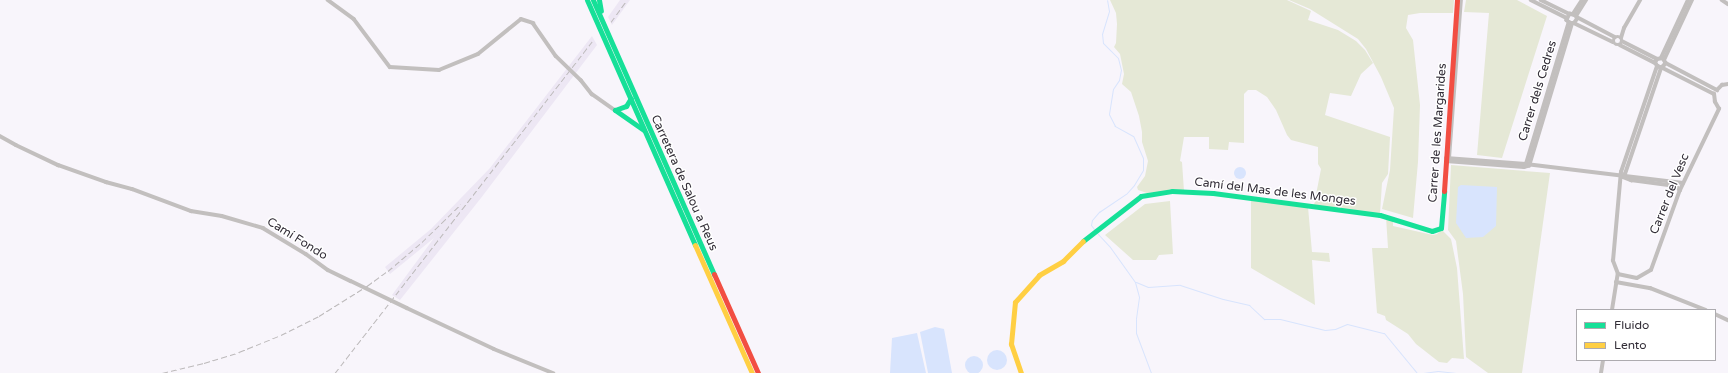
<!DOCTYPE html>
<html>
<head>
<meta charset="utf-8">
<style>
	body { margin:0 }
	#map { position:relative; width:1728px; height:373px; overflow:hidden; background:#f8f5fb; font-family:"Varela Round",sans-serif }
	div>[style] { position:absolute }
	[style*='--x'] { left:calc(var(--x)*1px); top:calc(var(--y)*1px); width:calc(var(--w)*1px); rotate:calc(var(--a)*1deg) }
	.built>* { inset:0; background:#ede7f4 }
	.green>* { inset:0; background:#e5e8d6 }
	.water>* { inset:0; background:#d8e4fd }
	.round { border-radius:50% }
	.stream>* { height:1px; margin:-0.5px; padding:0 0.5px; transform-origin:0.5px; border-radius:0.5px; background:#d8e4fd }
	.street>* { height:3.5px; margin:-1.75px; padding:0 1.75px; transform-origin:1.75px; border-radius:1.75px; background:#c2bfbe }
	.street>.ring { margin:-1.75px; padding:0; box-sizing:content-box; background:none; border:3.5px solid #c2bfbe; border-radius:50% }
	.fast>* { height:5px; margin:-2.5px; padding:0 2.5px; transform-origin:2.5px; border-radius:2.5px; background:#16e098 }
	.slow>* { height:5px; margin:-2.5px; padding:0 2.5px; transform-origin:2.5px; border-radius:2.5px; background:#ffcf43 }
	.jam>* { height:5px; margin:-2.5px; padding:0 2.5px; transform-origin:2.5px; border-radius:2.5px; background:#f24e42 }
	.rail>* { height:1px; margin-top:-0.5px; transform-origin:0; background:repeating-linear-gradient(90deg,#bcb9ba 0 6px,transparent 0 9px) }
	.street-bridge>* { height:3.5px; margin:-1.75px; padding:0 1.75px; transform-origin:1.75px; border-radius:1.75px; background:#c2bfbe }
	span { translate:-50% -50%; white-space:nowrap; text-align:center; line-height:1.15; -webkit-text-stroke:3px #fff; paint-order:stroke }
	.street-label { font-size:12px; color:#312c36 }
	.legend { position:absolute; left:1576px; top:309px; width:140px; height:52px; box-sizing:border-box; background:#fff; border:1px solid #adabaf; margin:0; padding:5px 7px; list-style:none; font-size:12px; color:#312c36 }
	.legend li { display:flex; align-items:center; gap:8px; height:20px }
	.legend b { width:20px; border:1px solid #adabaf }
</style>
</head>
<body>
<div id="map">
	<div class="built">
		<div style="clip-path:polygon(620px 0,630px 0,612px 25px,608px 17px)"></div>
		<div style="clip-path:polygon(592px 36px,597px 45px,481px 198px,400px 300px,392px 295px,434px 238px,390px 274px,385px 267px,431px 229px,490px 168px)"></div>
	</div>
	<div class="green">
		<div style="clip-path:polygon(1110px 0,1287px 0,1311px 11px,1308px 20px,1338px 30px,1356px 41px,1365px 50px,1373px 63px,1361px 74px,1351px 96px,1330px 93px,1325px 115px,1390px 137px,1388px 174px,1382px 183px,1380px 214px,1314px 205px,1321px 169px,1318px 164px,1318px 147px,1291px 140px,1287px 135px,1276px 110px,1267px 97px,1256px 90px,1248px 90px,1244px 94px,1244px 143px,1229px 142px,1228px 150px,1209px 149px,1209px 137px,1184px 137px,1180px 161px,1182px 162px,1184px 191px,1147px 193px,1138px 190px,1137px 187px,1145px 176px,1148px 161px,1142px 142px,1142px 132px,1139px 116px,1131px 92px,1122px 84px,1124px 74px,1120px 54px,1114px 47px,1116px 43px,1117px 24px,1116px 13px)"></div>
		<div style="clip-path:polygon(1289px 0,1454px 0,1453px 13px,1420px 13px,1408px 15px,1406px 28px,1413px 40px,1420px 105px,1418px 162px,1413px 218px,1382px 209px,1390px 170px,1394px 108px,1381px 77px,1366px 49px,1358px 39px,1310px 9px)"></div>
		<div style="clip-path:polygon(1466px 0,1517px 0,1547px 16px,1502px 158px,1477px 155px,1489px 13px,1464px 12px)"></div>
		<div style="clip-path:polygon(1451px 165px,1550px 173px,1522px 373px,1488px 373px,1466px 357px,1463px 294px,1456px 241px,1448px 230px)"></div>
		<div style="clip-path:polygon(1251px 199px,1308px 207px,1312px 252px,1329px 253px,1330px 262px,1312px 260px,1315px 305px,1251px 268px)"></div>
		<div style="clip-path:polygon(1170px 201px,1173px 254px,1159px 255px,1156px 260px,1133px 260px,1105px 235px,1145px 204px)"></div>
		<div style="clip-path:polygon(1386px 217px,1393px 220px,1393px 226px,1433px 235px,1437px 234px,1442px 230px,1451px 239px,1457px 268px,1464px 359px,1452px 358px,1447px 363px,1439px 362px,1416px 344px,1408px 334px,1386px 320px,1385px 316px,1377px 313px,1372px 248px,1388px 248px)"></div>
	</div>
	<div class="water">
		<div class="round" style="left:1234px;top:167px;width:12px;height:12px"></div>
		<div style="clip-path:polygon(1461px 185px,1497px 187px,1496px 226px,1483px 237px,1466px 238px,1456px 223px,1458px 187px)"></div>
		<div style="clip-path:polygon(935px 327px,944px 329px,952px 373px,928px 373px,920px 332px)"></div>
		<div style="clip-path:polygon(917px 333px,926px 373px,890px 373px,892px 338px)"></div>
		<div class="round" style="left:987px;top:350px;width:20px;height:20px"></div>
		<div class="round" style="left:965px;top:356px;width:18px;height:18px"></div>
	</div>
	<div class="stream">
		<div style="--x:1094;--y:229;--w:5;--a:-127"></div>
		<div style="--x:1091;--y:225;--w:5;--a:-79"></div>
		<div style="--x:1092;--y:220;--w:11;--a:-49"></div>
		<div style="--x:1099;--y:212;--w:32;--a:-34"></div>
		<div style="--x:1126;--y:194;--w:12;--a:-48"></div>
		<div style="--x:1134;--y:185;--w:17;--a:-59"></div>
		<div style="--x:1143;--y:170;--w:12;--a:-90"></div>
		<div style="--x:1143;--y:158;--w:24;--a:-114"></div>
		<div style="--x:1133;--y:136;--w:21;--a:-151"></div>
		<div style="--x:1115;--y:126;--w:13;--a:-117"></div>
		<div style="--x:1109;--y:114;--w:25;--a:-81"></div>
		<div style="--x:1113;--y:89;--w:11;--a:-56"></div>
		<div style="--x:1119;--y:80;--w:10;--a:-79"></div>
		<div style="--x:1121;--y:70;--w:12;--a:-104"></div>
		<div style="--x:1118;--y:58;--w:21;--a:-135"></div>
		<div style="--x:1103;--y:43;--w:9;--a:-96"></div>
		<div style="--x:1102;--y:34;--w:24;--a:-73"></div>
		<div style="--x:1109;--y:11;--w:11;--a:-100"></div>
		<div style="--x:1097;--y:233;--w:19;--a:47"></div>
		<div style="--x:1110;--y:247;--w:43;--a:54.5"></div>
		<div style="--x:1135;--y:282;--w:16;--a:75"></div>
		<div style="--x:1139;--y:297;--w:22;--a:98"></div>
		<div style="--x:1136;--y:319;--w:14;--a:90"></div>
		<div style="--x:1136;--y:333;--w:43;--a:69.4"></div>
		<div style="--x:1136;--y:282;--w:13;--a:23"></div>
		<div style="--x:1148;--y:287;--w:32;--a:-4"></div>
		<div style="--x:1180;--y:285;--w:45;--a:18"></div>
		<div style="--x:1223;--y:299;--w:27;--a:13"></div>
		<div style="--x:1249;--y:305;--w:21;--a:43"></div>
		<div style="--x:1264;--y:319;--w:16;--a:0"></div>
		<div style="--x:1280;--y:319;--w:46;--a:13.7"></div>
		<div style="--x:1325;--y:330;--w:10;--a:-6"></div>
		<div style="--x:1335;--y:329;--w:13;--a:-23"></div>
		<div style="--x:1347;--y:324;--w:38;--a:14"></div>
		<div style="--x:1384;--y:333;--w:52;--a:50.5"></div>
		<div style="--x:1423;--y:373;--w:15;--a:-8"></div>
		<div style="--x:1438;--y:371;--w:18;--a:6"></div>
	</div>
	<div class="street">
		<div style="--x:328;--y:0;--w:32;--a:36"></div>
		<div style="--x:354;--y:19;--w:60;--a:53.1"></div>
		<div style="--x:390;--y:67;--w:49;--a:3.5"></div>
		<div style="--x:439;--y:70;--w:42;--a:-22.3"></div>
		<div style="--x:478;--y:54;--w:55;--a:-39.1"></div>
		<div style="--x:521;--y:19;--w:13;--a:18"></div>
		<div style="--x:533;--y:23;--w:40;--a:55.1"></div>
		<div style="--x:1531;--y:0;--w:40;--a:26.6"></div>
		<div style="--x:1541;--y:0;--w:32;--a:26"></div>
		<div style="--x:1722;--y:0;--w:7;--a:34"></div>
		<div style="--x:1573;--y:14;--w:17;--a:-57"></div>
		<div style="--x:1576;--y:16;--w:19;--a:-58"></div>
		<div style="--x:1577;--y:17;--w:43;--a:27.8"></div>
		<div style="--x:1574;--y:23;--w:5;--a:-53"></div>
		<div style="--x:1577;--y:19;--w:3;--a:-108"></div>
		<div style="--x:1576;--y:16;--w:6;--a:-162"></div>
		<div style="--x:1570;--y:14;--w:7;--a:117"></div>
		<div style="--x:1567;--y:20;--w:4;--a:45"></div>
		<div style="--x:1570;--y:23;--w:4;--a:0"></div>
		<div style="--x:1574;--y:23;--w:43;--a:26"></div>
		<div class="ring" style="left:1613.5px;top:36.5px;width:5.5px;height:5.5px"></div>
		<div style="--x:1621;--y:38;--w:10;--a:-73"></div>
		<div style="--x:1624;--y:28;--w:32;--a:-60"></div>
		<div style="--x:1622;--y:41;--w:39;--a:27"></div>
		<div style="--x:1620;--y:45;--w:39;--a:27"></div>
		<div style="--x:1661;--y:58;--w:64;--a:-65"></div>
		<div style="--x:1664;--y:60;--w:66;--a:-65"></div>
		<div style="--x:1666;--y:63;--w:4;--a:124"></div>
		<div style="--x:1664;--y:66;--w:4;--a:146"></div>
		<div style="--x:1661;--y:68;--w:4;--a:-153"></div>
		<div style="--x:1657;--y:66;--w:4;--a:-124"></div>
		<div style="--x:1655;--y:63;--w:4;--a:-63"></div>
		<div style="--x:1657;--y:59;--w:6;--a:-9"></div>
		<div style="--x:1663;--y:58;--w:6;--a:59"></div>
		<div style="--x:1666;--y:63;--w:58;--a:27.9"></div>
		<div style="--x:1663;--y:68;--w:57;--a:27"></div>
		<div style="--x:581;--y:80;--w:18;--a:52"></div>
		<div style="--x:592;--y:94;--w:28;--a:35"></div>
		<div style="--x:1717;--y:90;--w:7;--a:-45"></div>
		<div style="--x:1722;--y:85;--w:6;--a:-9"></div>
		<div style="--x:0;--y:136;--w:18;--a:29"></div>
		<div style="--x:16;--y:145;--w:47;--a:25.5"></div>
		<div style="--x:58;--y:165;--w:51;--a:19.5"></div>
		<div style="--x:106;--y:182;--w:27;--a:15"></div>
		<div style="--x:132;--y:189;--w:63;--a:20.4"></div>
		<div style="--x:191;--y:211;--w:31;--a:9"></div>
		<div style="--x:222;--y:216;--w:43;--a:16.3"></div>
		<div style="--x:263;--y:228;--w:50;--a:31.2"></div>
		<div style="--x:306;--y:254;--w:27;--a:36"></div>
		<div style="--x:328;--y:270;--w:25;--a:26"></div>
		<div style="--x:1446;--y:158;--w:80;--a:4.3"></div>
		<div style="--x:1526;--y:164;--w:158;--a:6.9"></div>
		<div style="--x:1449;--y:158;--w:158;--a:-85.7"></div>
		<div style="--x:1446;--y:161;--w:78;--a:4.4"></div>
		<div style="--x:1524;--y:167;--w:4;--a:-14"></div>
		<div style="--x:1526;--y:164;--w:148;--a:-73.2"></div>
		<div style="--x:1529;--y:166;--w:148;--a:-73.2"></div>
		<div style="--x:1622;--y:177;--w:4;--a:-45"></div>
		<div style="--x:1625;--y:174;--w:112;--a:-71.2"></div>
		<div style="--x:1623;--y:177;--w:9;--a:21"></div>
		<div style="--x:1631;--y:180;--w:45;--a:7.6"></div>
		<div style="--x:1676;--y:186;--w:6;--a:45"></div>
		<div style="--x:1618;--y:274;--w:19;--a:12"></div>
		<div style="--x:1637;--y:278;--w:16;--a:-30"></div>
		<div style="--x:1651;--y:270;--w:85;--a:-70.1"></div>
		<div style="--x:1680;--y:190;--w:90;--a:-64.3"></div>
		<div style="--x:1719;--y:109;--w:8;--a:-120"></div>
		<div style="--x:1715;--y:102;--w:8;--a:-97"></div>
		<div style="--x:1618;--y:274;--w:14;--a:-111"></div>
		<div style="--x:1613;--y:261;--w:89;--a:-84.9"></div>
		<div style="--x:1621;--y:172;--w:112;--a:-71.2"></div>
		<div style="--x:1616;--y:282;--w:35;--a:10"></div>
		<div style="--x:1650;--y:288;--w:60;--a:21.4"></div>
		<div style="--x:407;--y:308;--w:96;--a:25.2"></div>
		<div style="--x:494;--y:349;--w:64;--a:22.1"></div>
		<div style="--x:1612;--y:310;--w:36;--a:-81"></div>
		<div style="--x:1715;--y:314;--w:14;--a:25"></div>
		<div style="--x:1601;--y:373;--w:13;--a:-81"></div>
	</div>
	<div class="fast">
		<div style="--x:587;--y:0;--w:268;--a:66.2"></div>
		<div style="--x:593;--y:0;--w:300;--a:66.2"></div>
		<div style="--x:599;--y:0;--w:11;--a:80"></div>
		<div style="--x:615;--y:110;--w:35;--a:35"></div>
		<div style="--x:615;--y:110;--w:12;--a:-20"></div>
		<div style="--x:626;--y:106;--w:9;--a:-58"></div>
		<div style="--x:1083;--y:241;--w:73;--a:-37.8"></div>
		<div style="--x:1141;--y:196;--w:31;--a:-9"></div>
		<div style="--x:1172;--y:191;--w:41;--a:2.8"></div>
		<div style="--x:1213;--y:193;--w:168;--a:7.5"></div>
		<div style="--x:1380;--y:215;--w:54;--a:17.1"></div>
		<div style="--x:1432;--y:231;--w:9;--a:-18"></div>
		<div style="--x:1441;--y:228;--w:37;--a:-85"></div>
	</div>
	<div class="slow">
		<div style="--x:695;--y:245;--w:140;--a:66"></div>
		<div style="--x:1021;--y:373;--w:31;--a:-109"></div>
		<div style="--x:1011;--y:344;--w:42;--a:-84.6"></div>
		<div style="--x:1015;--y:302;--w:36;--a:-48"></div>
		<div style="--x:1039;--y:275;--w:28;--a:-30"></div>
		<div style="--x:1063;--y:261;--w:28;--a:-45"></div>
	</div>
	<div class="jam">
		<div style="--x:1444;--y:191;--w:191;--a:-86.1"></div>
		<div style="--x:714;--y:274;--w:108;--a:66"></div>
	</div>
	<div class="rail">
		<div style="--x:611;--y:22;--w:27;--a:-54"></div>
		<div style="--x:162;--y:373;--w:43;--a:-13.4"></div>
		<div style="--x:204;--y:363;--w:37;--a:-17"></div>
		<div style="--x:239;--y:352;--w:45;--a:-22"></div>
		<div style="--x:281;--y:335;--w:42;--a:-26.6"></div>
		<div style="--x:319;--y:316;--w:57;--a:-32"></div>
		<div style="--x:367;--y:286;--w:26;--a:-36"></div>
		<div style="--x:388;--y:271;--w:45;--a:-40.5"></div>
		<div style="--x:422;--y:242;--w:54;--a:-44.3"></div>
		<div style="--x:335;--y:373;--w:423;--a:-52.2"></div>
	</div>
	<div class="street-bridge">
		<div style="--x:556;--y:56;--w:35;--a:44"></div>
		<div style="--x:351;--y:281;--w:62;--a:25.7"></div>
	</div>
	<div class="street-label">
		<span style="left:1538px;top:91px;rotate:-73deg">Carrer dels Cedres</span>
		<span style="left:1438px;top:133px;rotate:-86deg">Carrer de les Margarides</span>
		<span style="left:684px;top:183px;rotate:66deg">Carretera de Salou a Reus</span>
		<span style="left:1275px;top:192px;rotate:7deg">Camí del Mas de les Monges</span>
		<span style="left:1670px;top:194px;rotate:-68deg">Carrer del Vesc</span>
		<span style="left:297px;top:239px;rotate:32deg">Camí Fondo</span>
	</div>
	<ul class="legend">
	<li><b style="height:5px;background:#16e098"></b>Fluido</li>
	<li><b style="height:5px;background:#ffcf43"></b>Lento</li>
	</ul>
</div>
</body>
</html>
